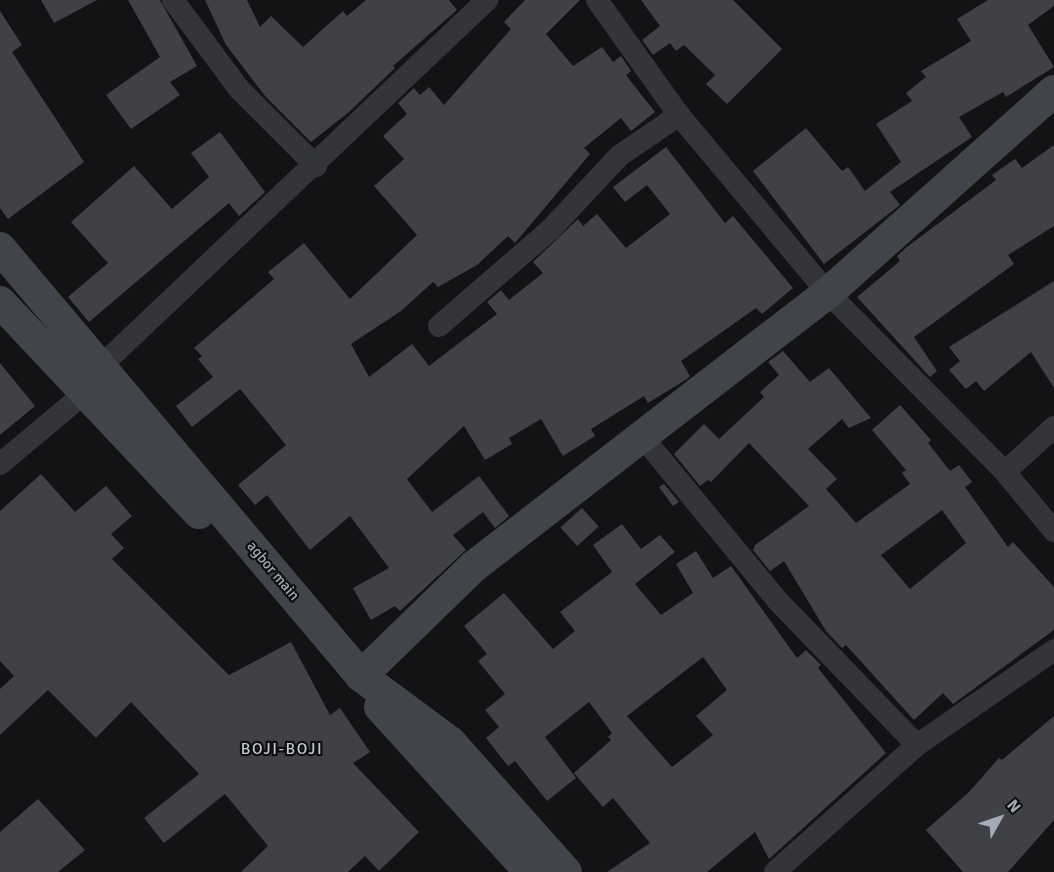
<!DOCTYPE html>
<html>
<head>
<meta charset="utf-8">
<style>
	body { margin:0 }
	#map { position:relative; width:1054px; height:872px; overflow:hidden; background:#131315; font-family:Signika,sans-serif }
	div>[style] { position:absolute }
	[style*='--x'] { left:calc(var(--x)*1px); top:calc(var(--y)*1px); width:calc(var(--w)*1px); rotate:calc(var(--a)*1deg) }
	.building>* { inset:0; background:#3f4145; transform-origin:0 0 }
	.street>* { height:22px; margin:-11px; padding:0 11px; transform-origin:11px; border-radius:11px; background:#33353a }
	.secondary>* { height:32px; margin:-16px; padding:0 16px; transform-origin:16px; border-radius:16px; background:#41444a }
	span { translate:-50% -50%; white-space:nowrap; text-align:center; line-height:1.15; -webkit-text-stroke:4.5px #0e0e10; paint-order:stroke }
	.street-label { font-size:15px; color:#a3abb6 }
	.neighbourhood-label { font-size:16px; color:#c4c9d2; letter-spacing:1.5px }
	.north { position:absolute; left:970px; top:788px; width:60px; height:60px; -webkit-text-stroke:4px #0e0e10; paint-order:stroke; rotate:50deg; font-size:16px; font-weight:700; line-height:24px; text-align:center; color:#a3abb6 }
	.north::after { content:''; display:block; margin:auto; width:21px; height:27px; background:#a3abb6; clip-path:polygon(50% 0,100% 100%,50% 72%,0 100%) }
</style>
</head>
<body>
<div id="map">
	<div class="building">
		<div style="clip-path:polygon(41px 0,97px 0,54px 23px)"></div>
		<div style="clip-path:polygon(128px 0,160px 0,197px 66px,170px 82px,180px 95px,131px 129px,106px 95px,160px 57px)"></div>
		<div style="clip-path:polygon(205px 0,247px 0,260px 27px,271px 16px,303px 47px,343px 11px,347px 16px,366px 0,449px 0,457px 10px,393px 66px,395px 68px,349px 112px,311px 142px,266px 97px,226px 45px)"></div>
		<div style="clip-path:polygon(525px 0,580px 0,546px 34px,573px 66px,602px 47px,613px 62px,621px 56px,631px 71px,626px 75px,655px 112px,631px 131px,621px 118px,584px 148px,590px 154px,515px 243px,508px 236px,477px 265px,438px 287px,433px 282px,401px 311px,351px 344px,369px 377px,412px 344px,429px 366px,497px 314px,487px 302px,501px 290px,509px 300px,543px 273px,533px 262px,578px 219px,583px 226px,597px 214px,626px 248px,670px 214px,647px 185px,625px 202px,613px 187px,666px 147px,725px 223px,733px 216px,793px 288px,762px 314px,756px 308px,681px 361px,690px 376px,687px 379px,648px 403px,644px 396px,591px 429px,595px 436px,563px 456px,541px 419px,509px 438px,512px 444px,485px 460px,464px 426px,407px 479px,432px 512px,479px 476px,509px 516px,495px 528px,483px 512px,453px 535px,466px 550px,400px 611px,395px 606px,371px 620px,353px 588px,389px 568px,350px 516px,310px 550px,267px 495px,255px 505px,238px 485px,286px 445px,240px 389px,192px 427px,176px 406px,213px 377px,198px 359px,202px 356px,194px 348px,274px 279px,268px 272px,304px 243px,350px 299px,417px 235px,374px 186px,404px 159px,383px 136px,407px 114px,398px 103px,414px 88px,420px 95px,429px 87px,444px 105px,511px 29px,504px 22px)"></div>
		<div style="clip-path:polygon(641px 0,733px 0,782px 49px,727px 104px,706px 84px,715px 75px,684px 45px,676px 51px,670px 43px,653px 55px,642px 40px,660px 26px)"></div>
		<div style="clip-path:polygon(988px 0,1054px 0,1054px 6px,1028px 25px,1054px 67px,1006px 97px,1003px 92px,959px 117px,972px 137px,890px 192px,900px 205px,824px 264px,753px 171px,806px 128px,842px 171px,848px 167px,865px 191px,901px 162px,876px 124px,912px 101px,906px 93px,926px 77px,921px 71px,971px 41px,957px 19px)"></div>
		<div style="clip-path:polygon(0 11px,22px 45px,12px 52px,84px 162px,8px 219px,0 208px)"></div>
		<div style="clip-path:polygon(220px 132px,265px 192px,239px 216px,229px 203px,89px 322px,68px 297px,108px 263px,71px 222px,134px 166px,172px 209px,209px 177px,191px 153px)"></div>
		<div style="clip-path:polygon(1054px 145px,1054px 226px,1008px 255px,1014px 264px,914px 337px,937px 371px,930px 377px,857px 297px,900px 261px,897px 256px,907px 247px,996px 180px,992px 175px,1015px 159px,1022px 168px)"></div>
		<div style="clip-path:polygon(1054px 281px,1054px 388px,1031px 352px,984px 391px,976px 381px,966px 389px,949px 370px,960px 361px,949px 347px)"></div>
		<div style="clip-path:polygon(evenodd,783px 351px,810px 382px,829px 368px,871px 418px,849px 428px,842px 419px,808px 449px,837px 479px,826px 489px,856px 523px,910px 484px,902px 473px,906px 470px,872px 430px,900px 405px,931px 440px,928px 443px,950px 471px,959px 465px,972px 482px,965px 487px,1008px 547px,1013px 542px,1054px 587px,1054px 630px,953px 704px,943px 693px,914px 720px,846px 645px,842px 648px,826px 631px,784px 561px,770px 571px,753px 550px,755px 545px,809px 506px,749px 443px,711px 482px,708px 480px,700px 486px,674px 454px,704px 424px,719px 439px,764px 397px,760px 392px,779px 375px,768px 362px,783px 351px,942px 510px,966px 543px,910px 589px,881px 555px,942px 510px)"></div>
		<div style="clip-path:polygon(0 363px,35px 406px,0 435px)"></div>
		<div style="clip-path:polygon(41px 474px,75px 512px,106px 486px,132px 516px,111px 534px,124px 548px,112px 559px,229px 675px,291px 642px,330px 715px,340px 708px,370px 752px,353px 763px,419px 832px,379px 871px,365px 856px,348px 872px,241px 872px,268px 846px,225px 794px,164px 843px,144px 818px,199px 774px,131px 702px,96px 738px,48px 690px,0 735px,0 689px,14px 676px,0 661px,0 511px)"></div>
		<div style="clip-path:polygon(664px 484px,679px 502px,673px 506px,659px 487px)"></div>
		<div style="left:582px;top:508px;width:25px;height:29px;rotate:48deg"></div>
		<div style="clip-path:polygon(evenodd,622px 524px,641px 549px,660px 535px,675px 552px,635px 584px,661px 615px,693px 593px,676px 564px,696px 551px,713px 578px,731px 566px,797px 658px,806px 650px,821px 665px,818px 668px,886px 753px,769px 859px,755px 832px,707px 872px,607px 872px,650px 843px,613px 798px,603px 807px,574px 773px,611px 740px,608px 737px,612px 733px,589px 702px,545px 737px,576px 778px,547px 801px,515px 761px,508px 766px,486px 738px,499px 727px,485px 710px,505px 694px,478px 661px,487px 654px,464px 626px,504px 593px,553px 649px,575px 631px,560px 612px,612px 572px,593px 545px,622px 524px,703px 657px,727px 690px,696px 716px,713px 735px,672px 767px,627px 716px,703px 657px)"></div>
		<div style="clip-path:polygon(1054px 716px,1054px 820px,1008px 872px,963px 872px,926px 830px,969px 792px,999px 758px,1002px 760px)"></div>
		<div style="clip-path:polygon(38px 799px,85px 850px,58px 872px,0 872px,0 832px)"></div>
	</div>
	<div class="street">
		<div style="--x:173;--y:0;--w:111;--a:53.4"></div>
		<div style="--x:239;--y:89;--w:109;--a:45"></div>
		<div style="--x:597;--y:0;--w:141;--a:54.5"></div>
		<div style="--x:679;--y:115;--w:232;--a:50.1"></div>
		<div style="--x:828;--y:293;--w:252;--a:45.3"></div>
		<div style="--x:1005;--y:472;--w:77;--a:50.3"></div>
		<div style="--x:439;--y:326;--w:147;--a:-40.9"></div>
		<div style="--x:550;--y:230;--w:101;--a:-47"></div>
		<div style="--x:619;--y:156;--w:73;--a:-34.3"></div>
		<div style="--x:102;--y:365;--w:531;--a:-43.47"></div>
		<div style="--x:641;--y:435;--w:212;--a:50.5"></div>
		<div style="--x:776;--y:599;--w:203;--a:46"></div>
		<div style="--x:0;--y:464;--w:112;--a:-39.9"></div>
		<div style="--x:1005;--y:472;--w:67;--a:-42.6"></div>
		<div style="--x:775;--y:872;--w:191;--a:-41.8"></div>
		<div style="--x:917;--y:745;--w:167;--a:-34.7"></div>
	</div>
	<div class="secondary">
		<div style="--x:0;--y:248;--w:560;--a:49.85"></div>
		<div style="--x:361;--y:676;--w:111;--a:36.6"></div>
		<div style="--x:450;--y:742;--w:174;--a:48.3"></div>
		<div style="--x:0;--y:302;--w:290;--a:46.7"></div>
		<div style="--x:361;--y:676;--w:156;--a:-44.2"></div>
		<div style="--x:473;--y:567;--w:448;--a:-37.7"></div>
		<div style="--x:828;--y:293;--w:303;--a:-41.8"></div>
		<div style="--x:380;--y:707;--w:223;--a:47.7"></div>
	</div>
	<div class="street-label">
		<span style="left:273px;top:571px;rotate:50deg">agbor main</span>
	</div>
	<div class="neighbourhood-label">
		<span style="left:282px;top:749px">BOJI-BOJI</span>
	</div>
	<div class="north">N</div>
</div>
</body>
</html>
